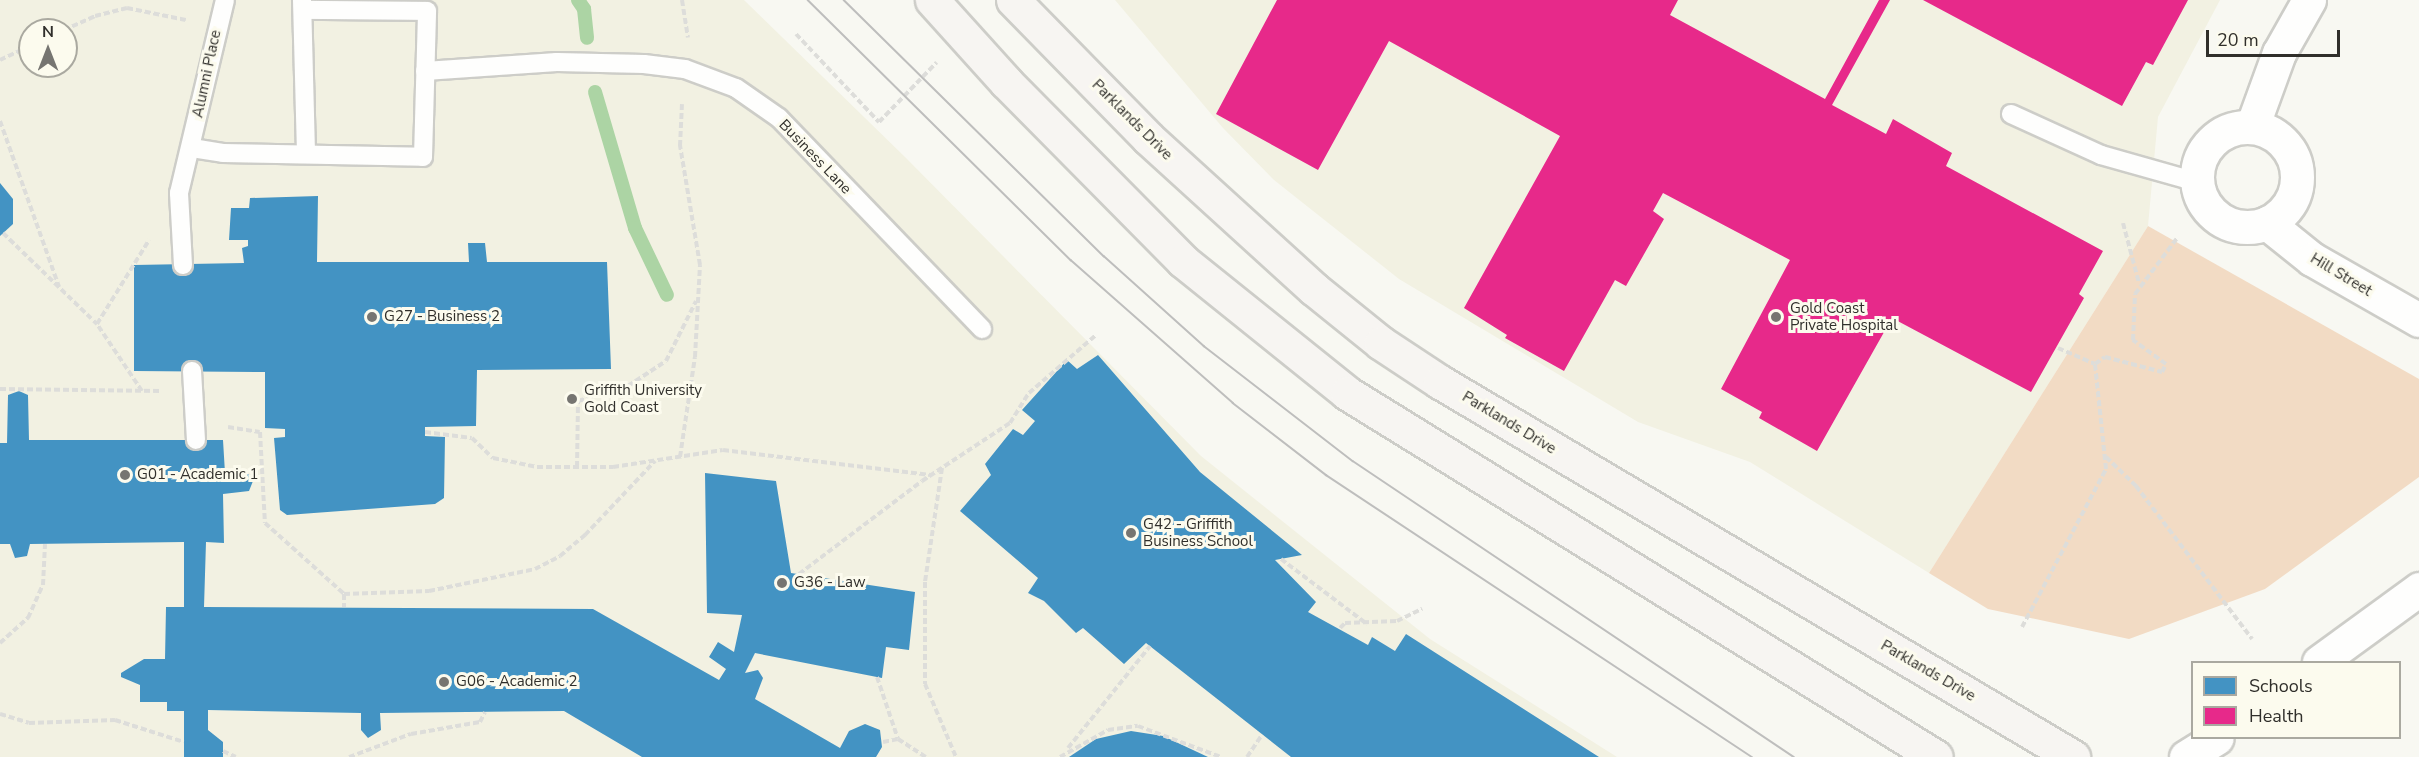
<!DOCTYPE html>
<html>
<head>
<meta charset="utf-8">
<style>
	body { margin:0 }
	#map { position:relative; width:2419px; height:757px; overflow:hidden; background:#f8f8f2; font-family:"Nunito Sans",sans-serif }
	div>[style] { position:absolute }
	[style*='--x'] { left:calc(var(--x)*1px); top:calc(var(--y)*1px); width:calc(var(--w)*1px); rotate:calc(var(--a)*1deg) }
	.built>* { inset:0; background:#f2f1e2 }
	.green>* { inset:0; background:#f2dbc4 }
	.schools>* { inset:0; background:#4393c3 }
	.health>* { inset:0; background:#e7298a }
	.stream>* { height:14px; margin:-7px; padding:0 7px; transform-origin:7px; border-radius:7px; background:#acd4a4 }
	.path>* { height:4px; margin-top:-2px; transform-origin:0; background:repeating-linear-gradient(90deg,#ddddda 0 6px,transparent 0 9px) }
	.roads { filter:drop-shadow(2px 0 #cdcdc8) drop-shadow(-2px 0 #cdcdc8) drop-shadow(0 2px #cdcdc8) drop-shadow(0 -2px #cdcdc8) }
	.lane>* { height:18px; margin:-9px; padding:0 9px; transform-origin:9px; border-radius:9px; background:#fefefd }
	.street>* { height:33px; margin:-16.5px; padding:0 16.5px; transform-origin:16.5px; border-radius:16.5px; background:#fefefd }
	.street>.ring { margin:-16.5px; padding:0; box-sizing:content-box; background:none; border:33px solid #fefefd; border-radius:50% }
	.secondary>* { height:33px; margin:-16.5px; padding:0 16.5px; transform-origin:16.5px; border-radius:16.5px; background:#f7f5f2 }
	.tram>* { height:1.5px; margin:-0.75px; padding:0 0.75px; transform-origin:0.75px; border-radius:0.75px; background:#bebebd }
	.dots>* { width:16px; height:16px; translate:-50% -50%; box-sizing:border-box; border:3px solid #fcfbee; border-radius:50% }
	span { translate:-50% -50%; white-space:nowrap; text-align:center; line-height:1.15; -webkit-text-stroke:6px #fcfbee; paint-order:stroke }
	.street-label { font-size:15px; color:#302f2b }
	.poi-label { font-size:15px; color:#302f2b }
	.left { translate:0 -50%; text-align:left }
	.legend { position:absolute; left:2191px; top:661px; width:210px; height:78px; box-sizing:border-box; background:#fcfbee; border:2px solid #aaa9a0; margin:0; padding:8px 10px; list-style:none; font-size:18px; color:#302f2b }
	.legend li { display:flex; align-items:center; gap:12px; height:30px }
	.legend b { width:30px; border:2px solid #aaa9a0 }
	.north { position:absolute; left:18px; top:18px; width:60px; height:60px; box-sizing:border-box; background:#fcfbee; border:2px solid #aaa9a0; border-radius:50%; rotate:0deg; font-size:16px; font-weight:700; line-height:24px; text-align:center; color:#302f2b }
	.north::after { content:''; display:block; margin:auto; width:21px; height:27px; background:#767571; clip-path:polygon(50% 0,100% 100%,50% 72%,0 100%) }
	.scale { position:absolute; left:2206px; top:30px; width:134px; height:27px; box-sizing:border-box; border:3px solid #302f2b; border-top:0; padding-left:8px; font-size:18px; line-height:21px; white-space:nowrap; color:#302f2b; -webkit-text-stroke:4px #fcfbee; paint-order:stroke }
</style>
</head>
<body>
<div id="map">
	<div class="built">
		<div style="clip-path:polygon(evenodd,0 0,744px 0,905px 157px,1201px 456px,1430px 639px,1617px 757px,0 757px,0 0,30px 30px,66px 30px,66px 66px,30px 66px,30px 30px)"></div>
		<div style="clip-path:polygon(1115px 0,2220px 0,2158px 117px,2148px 226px,1929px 573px,1750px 462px,1638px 422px,1399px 279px,1274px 180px,1223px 128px)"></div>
	</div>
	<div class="green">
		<div style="clip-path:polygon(2148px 226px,2419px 379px,2419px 477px,2265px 589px,2129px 639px,1988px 609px,1929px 573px)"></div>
	</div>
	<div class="schools">
		<div style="clip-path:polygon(0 183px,13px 199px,13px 224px,0 236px)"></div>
		<div style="clip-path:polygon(318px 196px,317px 262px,469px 262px,468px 243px,485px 243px,487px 262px,607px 262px,611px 369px,477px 370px,476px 426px,425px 427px,425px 436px,445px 437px,444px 498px,435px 504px,287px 515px,280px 510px,274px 438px,285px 437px,285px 429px,265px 428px,265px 372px,134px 371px,134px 265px,244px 263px,242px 248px,248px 246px,248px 240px,229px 240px,231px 208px,249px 208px,250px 198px)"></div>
		<div style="clip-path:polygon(1098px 355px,1200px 472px,1302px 555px,1275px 560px,1316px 602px,1308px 612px,1368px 645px,1372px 637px,1395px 651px,1406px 634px,1599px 757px,1291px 757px,1146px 643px,1124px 664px,1083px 628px,1076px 633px,1044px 601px,1028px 593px,1038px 578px,960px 511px,991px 475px,985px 464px,1013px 429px,1023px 435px,1035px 421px,1022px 410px,1067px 360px,1077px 369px)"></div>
		<div style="clip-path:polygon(19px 391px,28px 395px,29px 440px,223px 440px,225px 473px,248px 474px,253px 481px,249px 491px,223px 494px,224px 543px,206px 542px,204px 607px,593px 609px,719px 680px,726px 669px,709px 657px,718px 642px,734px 652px,742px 615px,707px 613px,705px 473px,776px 481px,791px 573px,915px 592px,909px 650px,886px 647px,882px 678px,755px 653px,745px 673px,758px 670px,763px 678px,755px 699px,840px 748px,849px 731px,865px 724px,880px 730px,882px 747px,876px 757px,642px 757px,564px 711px,380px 713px,381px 730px,368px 738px,361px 730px,361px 713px,208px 710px,208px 730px,223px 742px,223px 757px,184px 757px,184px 711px,167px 711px,167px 702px,140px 702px,140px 685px,121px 677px,121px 673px,144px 659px,165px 659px,166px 607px,184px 607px,184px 542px,30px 544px,27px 556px,15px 558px,10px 544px,0 544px,0 443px,7px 443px,8px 395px)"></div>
		<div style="clip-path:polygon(1131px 731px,1163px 736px,1208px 757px,1069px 757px,1096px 739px)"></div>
	</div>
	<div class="health">
		<div style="clip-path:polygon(1277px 0,1678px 0,1670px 15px,1825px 99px,1879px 0,1890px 0,1832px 105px,1886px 134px,1893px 119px,1952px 153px,1946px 166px,2103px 251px,2079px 294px,2084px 298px,2031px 392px,1892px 318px,1817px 451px,1759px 418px,1762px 412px,1721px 389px,1790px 260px,1663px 193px,1653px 211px,1664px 219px,1626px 286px,1615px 280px,1564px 371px,1505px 338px,1507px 335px,1464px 308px,1560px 136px,1389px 41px,1318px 170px,1216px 114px)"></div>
		<div style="clip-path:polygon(1923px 0,2188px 0,2153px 65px,2146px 62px,2122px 106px)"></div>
	</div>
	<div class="stream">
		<div style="--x:578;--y:0;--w:11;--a:56"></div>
		<div style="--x:584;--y:9;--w:29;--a:84"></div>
		<div style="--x:595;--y:92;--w:142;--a:73.6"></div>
		<div style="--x:635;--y:228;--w:74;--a:64.5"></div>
	</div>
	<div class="path">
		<div style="--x:682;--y:0;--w:38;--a:81"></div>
		<div style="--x:64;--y:30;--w:34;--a:-24"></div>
		<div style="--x:95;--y:16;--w:33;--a:-14"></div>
		<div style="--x:127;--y:8;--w:60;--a:11.5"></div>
		<div style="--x:796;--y:34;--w:121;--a:46.7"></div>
		<div style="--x:879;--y:122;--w:83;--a:-46"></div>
		<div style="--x:0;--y:60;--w:33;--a:-25"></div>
		<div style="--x:0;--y:121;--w:176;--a:70.4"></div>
		<div style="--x:2123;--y:223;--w:62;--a:75.1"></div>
		<div style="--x:3;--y:233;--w:131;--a:44.1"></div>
		<div style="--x:2058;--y:348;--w:40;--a:23.4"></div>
		<div style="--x:0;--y:389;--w:161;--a:0.7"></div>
		<div style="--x:142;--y:391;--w:81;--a:-123.9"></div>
		<div style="--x:97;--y:324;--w:99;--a:-58.2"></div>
		<div style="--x:228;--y:427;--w:32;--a:9"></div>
		<div style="--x:260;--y:432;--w:91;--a:86.9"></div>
		<div style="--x:265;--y:523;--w:106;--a:41.9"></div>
		<div style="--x:344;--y:594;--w:13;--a:90"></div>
		<div style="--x:425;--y:432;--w:47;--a:7.3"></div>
		<div style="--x:472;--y:438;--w:29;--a:44"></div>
		<div style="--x:493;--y:458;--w:45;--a:11.6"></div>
		<div style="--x:537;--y:467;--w:76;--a:0"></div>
		<div style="--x:613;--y:467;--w:111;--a:-8.8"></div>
		<div style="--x:723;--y:450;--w:209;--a:6.9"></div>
		<div style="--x:680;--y:457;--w:101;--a:-81.5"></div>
		<div style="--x:695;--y:357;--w:92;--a:-86.9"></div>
		<div style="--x:700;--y:265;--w:121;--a:-99.5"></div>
		<div style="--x:680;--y:146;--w:42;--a:-87.3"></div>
		<div style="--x:2106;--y:457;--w:42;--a:44"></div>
		<div style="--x:2136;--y:486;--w:192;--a:52.8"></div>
		<div style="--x:577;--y:467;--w:66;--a:-89.1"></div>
		<div style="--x:578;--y:401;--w:52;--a:-16.7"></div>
		<div style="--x:628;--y:386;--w:45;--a:-33.3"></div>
		<div style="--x:666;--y:361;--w:67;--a:-63.4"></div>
		<div style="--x:942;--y:468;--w:115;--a:98.5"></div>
		<div style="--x:925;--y:582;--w:102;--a:90"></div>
		<div style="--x:925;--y:684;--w:79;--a:67"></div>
		<div style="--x:1281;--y:559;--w:108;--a:37.1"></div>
		<div style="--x:799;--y:574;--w:154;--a:-37.1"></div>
		<div style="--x:922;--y:481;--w:105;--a:-33.4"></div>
		<div style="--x:1010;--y:423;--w:36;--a:-58"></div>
		<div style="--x:1029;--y:393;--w:89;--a:-40.9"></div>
		<div style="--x:344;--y:594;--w:85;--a:-2"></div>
		<div style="--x:429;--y:591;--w:108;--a:-11.7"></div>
		<div style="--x:535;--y:569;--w:28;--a:-27"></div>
		<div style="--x:560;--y:556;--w:33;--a:-40"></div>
		<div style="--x:585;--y:535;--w:102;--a:-46.6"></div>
		<div style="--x:2022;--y:627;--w:179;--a:-62"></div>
		<div style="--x:2106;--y:469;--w:106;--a:-96"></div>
		<div style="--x:2095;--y:364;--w:12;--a:-35"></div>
		<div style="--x:2105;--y:357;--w:59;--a:14.7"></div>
		<div style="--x:2162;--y:372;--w:9;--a:-63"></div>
		<div style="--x:2166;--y:364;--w:41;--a:-144"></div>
		<div style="--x:2133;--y:340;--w:46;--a:-87.5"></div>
		<div style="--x:2135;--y:294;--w:71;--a:-53"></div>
		<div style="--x:1340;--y:628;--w:7;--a:-45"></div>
		<div style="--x:1345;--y:623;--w:52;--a:-2.2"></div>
		<div style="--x:1397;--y:621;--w:28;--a:-26"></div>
		<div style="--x:0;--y:643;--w:38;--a:-42"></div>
		<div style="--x:28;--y:618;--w:36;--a:-66"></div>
		<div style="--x:43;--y:585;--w:41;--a:-87.2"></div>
		<div style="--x:877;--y:677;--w:65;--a:71.3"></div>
		<div style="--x:898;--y:739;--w:33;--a:33"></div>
		<div style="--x:0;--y:714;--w:30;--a:17"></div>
		<div style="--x:29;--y:723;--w:86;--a:-2"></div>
		<div style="--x:115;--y:720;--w:72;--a:17.7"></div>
		<div style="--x:883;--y:742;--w:15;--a:-11"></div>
		<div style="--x:1068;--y:748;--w:131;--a:-51.2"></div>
		<div style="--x:223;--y:751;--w:14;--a:25"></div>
		<div style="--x:349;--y:757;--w:66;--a:-20.4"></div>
		<div style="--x:411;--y:734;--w:70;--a:-9.9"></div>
		<div style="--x:480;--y:722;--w:11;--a:-63"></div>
		<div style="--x:1060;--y:757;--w:55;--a:-29.4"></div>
		<div style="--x:1108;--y:730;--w:30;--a:-8"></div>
		<div style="--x:1138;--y:726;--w:89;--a:20.5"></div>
		<div style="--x:1247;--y:757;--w:27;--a:-56"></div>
	</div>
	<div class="roads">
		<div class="lane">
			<div style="--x:302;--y:0;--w:152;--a:88.5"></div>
			<div style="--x:425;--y:71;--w:132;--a:-3.9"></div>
			<div style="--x:557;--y:62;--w:87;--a:1.3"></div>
			<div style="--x:644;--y:64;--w:41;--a:7"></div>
			<div style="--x:685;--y:69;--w:54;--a:20.4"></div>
			<div style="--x:736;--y:88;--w:52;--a:34.9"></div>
			<div style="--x:779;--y:118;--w:293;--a:46.1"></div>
			<div style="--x:2011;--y:114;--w:99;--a:24.5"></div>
			<div style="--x:2101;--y:155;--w:100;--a:15.7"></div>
			<div style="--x:192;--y:148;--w:31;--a:9"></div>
			<div style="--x:223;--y:153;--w:200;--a:1.1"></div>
			<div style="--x:423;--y:157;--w:146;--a:-88.4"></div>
			<div style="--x:427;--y:11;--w:123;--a:-179.5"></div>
			<div style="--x:183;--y:265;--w:72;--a:-93.2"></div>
			<div style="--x:179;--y:193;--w:198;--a:-76.6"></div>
			<div style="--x:192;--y:371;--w:69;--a:86.7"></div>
		</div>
		<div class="street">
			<div style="--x:2252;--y:127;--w:79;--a:-70"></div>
			<div style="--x:2279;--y:53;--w:61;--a:-60.5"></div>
			<div class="ring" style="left:2197px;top:127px;width:67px;height:67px"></div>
			<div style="--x:2267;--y:223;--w:58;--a:38.7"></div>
			<div style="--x:2312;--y:259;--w:123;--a:29.7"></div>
			<div style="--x:2319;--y:662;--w:124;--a:-36.1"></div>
			<div style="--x:2186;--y:757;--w:36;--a:-32"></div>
		</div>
		<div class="secondary">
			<div style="--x:932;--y:0;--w:110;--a:47.9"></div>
			<div style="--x:1006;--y:82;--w:252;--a:45.3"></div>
			<div style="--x:1183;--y:261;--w:211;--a:38.8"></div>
			<div style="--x:1347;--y:393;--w:692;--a:31.72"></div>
			<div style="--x:1013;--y:0;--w:193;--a:45.6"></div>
			<div style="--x:1148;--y:138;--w:224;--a:42.3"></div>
			<div style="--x:1314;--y:289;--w:86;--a:38.9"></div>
			<div style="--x:1381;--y:343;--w:71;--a:33.5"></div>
			<div style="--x:1440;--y:382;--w:736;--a:30.64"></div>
		</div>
	</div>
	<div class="tram">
		<div style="--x:808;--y:0;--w:370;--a:44.7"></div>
		<div style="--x:1071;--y:260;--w:216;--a:41.4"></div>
		<div style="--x:1233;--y:403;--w:118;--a:37.7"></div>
		<div style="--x:1326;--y:475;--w:511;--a:33.5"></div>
		<div style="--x:844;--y:0;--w:365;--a:44.6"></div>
		<div style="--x:1104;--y:256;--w:135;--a:42"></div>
		<div style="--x:1204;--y:346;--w:188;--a:37.7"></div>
		<div style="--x:1353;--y:461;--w:531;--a:33.87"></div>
	</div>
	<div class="dots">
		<div style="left:372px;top:317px;background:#767571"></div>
		<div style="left:1776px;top:317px;background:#767571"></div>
		<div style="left:572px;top:399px;background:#767571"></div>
		<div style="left:125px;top:475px;background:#767571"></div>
		<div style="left:1131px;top:533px;background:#767571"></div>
		<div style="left:782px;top:583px;background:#767571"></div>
		<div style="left:444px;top:682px;background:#767571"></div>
	</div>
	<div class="street-label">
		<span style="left:207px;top:74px;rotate:-78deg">Alumni Place</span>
		<span style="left:1132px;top:120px;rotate:45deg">Parklands Drive</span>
		<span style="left:815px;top:157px;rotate:46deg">Business Lane</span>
		<span style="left:2341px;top:275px;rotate:31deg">Hill Street</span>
		<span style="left:1509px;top:423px;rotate:31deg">Parklands Drive</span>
		<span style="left:1928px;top:671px;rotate:30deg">Parklands Drive</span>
	</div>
	<div class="poi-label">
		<span class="left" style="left:1790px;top:317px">Gold Coast<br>Private Hospital</span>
		<span class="left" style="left:384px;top:317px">G27 - Business 2</span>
		<span class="left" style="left:584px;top:399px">Griffith University<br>Gold Coast</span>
		<span class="left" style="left:137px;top:475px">G01 - Academic 1</span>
		<span class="left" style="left:1143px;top:533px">G42 - Griffith<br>Business School</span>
		<span class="left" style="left:794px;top:583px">G36 - Law</span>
		<span class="left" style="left:456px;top:682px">G06 - Academic 2</span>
	</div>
	<ul class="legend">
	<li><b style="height:16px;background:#4393c3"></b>Schools</li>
	<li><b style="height:16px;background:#e7298a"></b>Health</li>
	</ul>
	<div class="north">N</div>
	<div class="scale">20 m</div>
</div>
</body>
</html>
